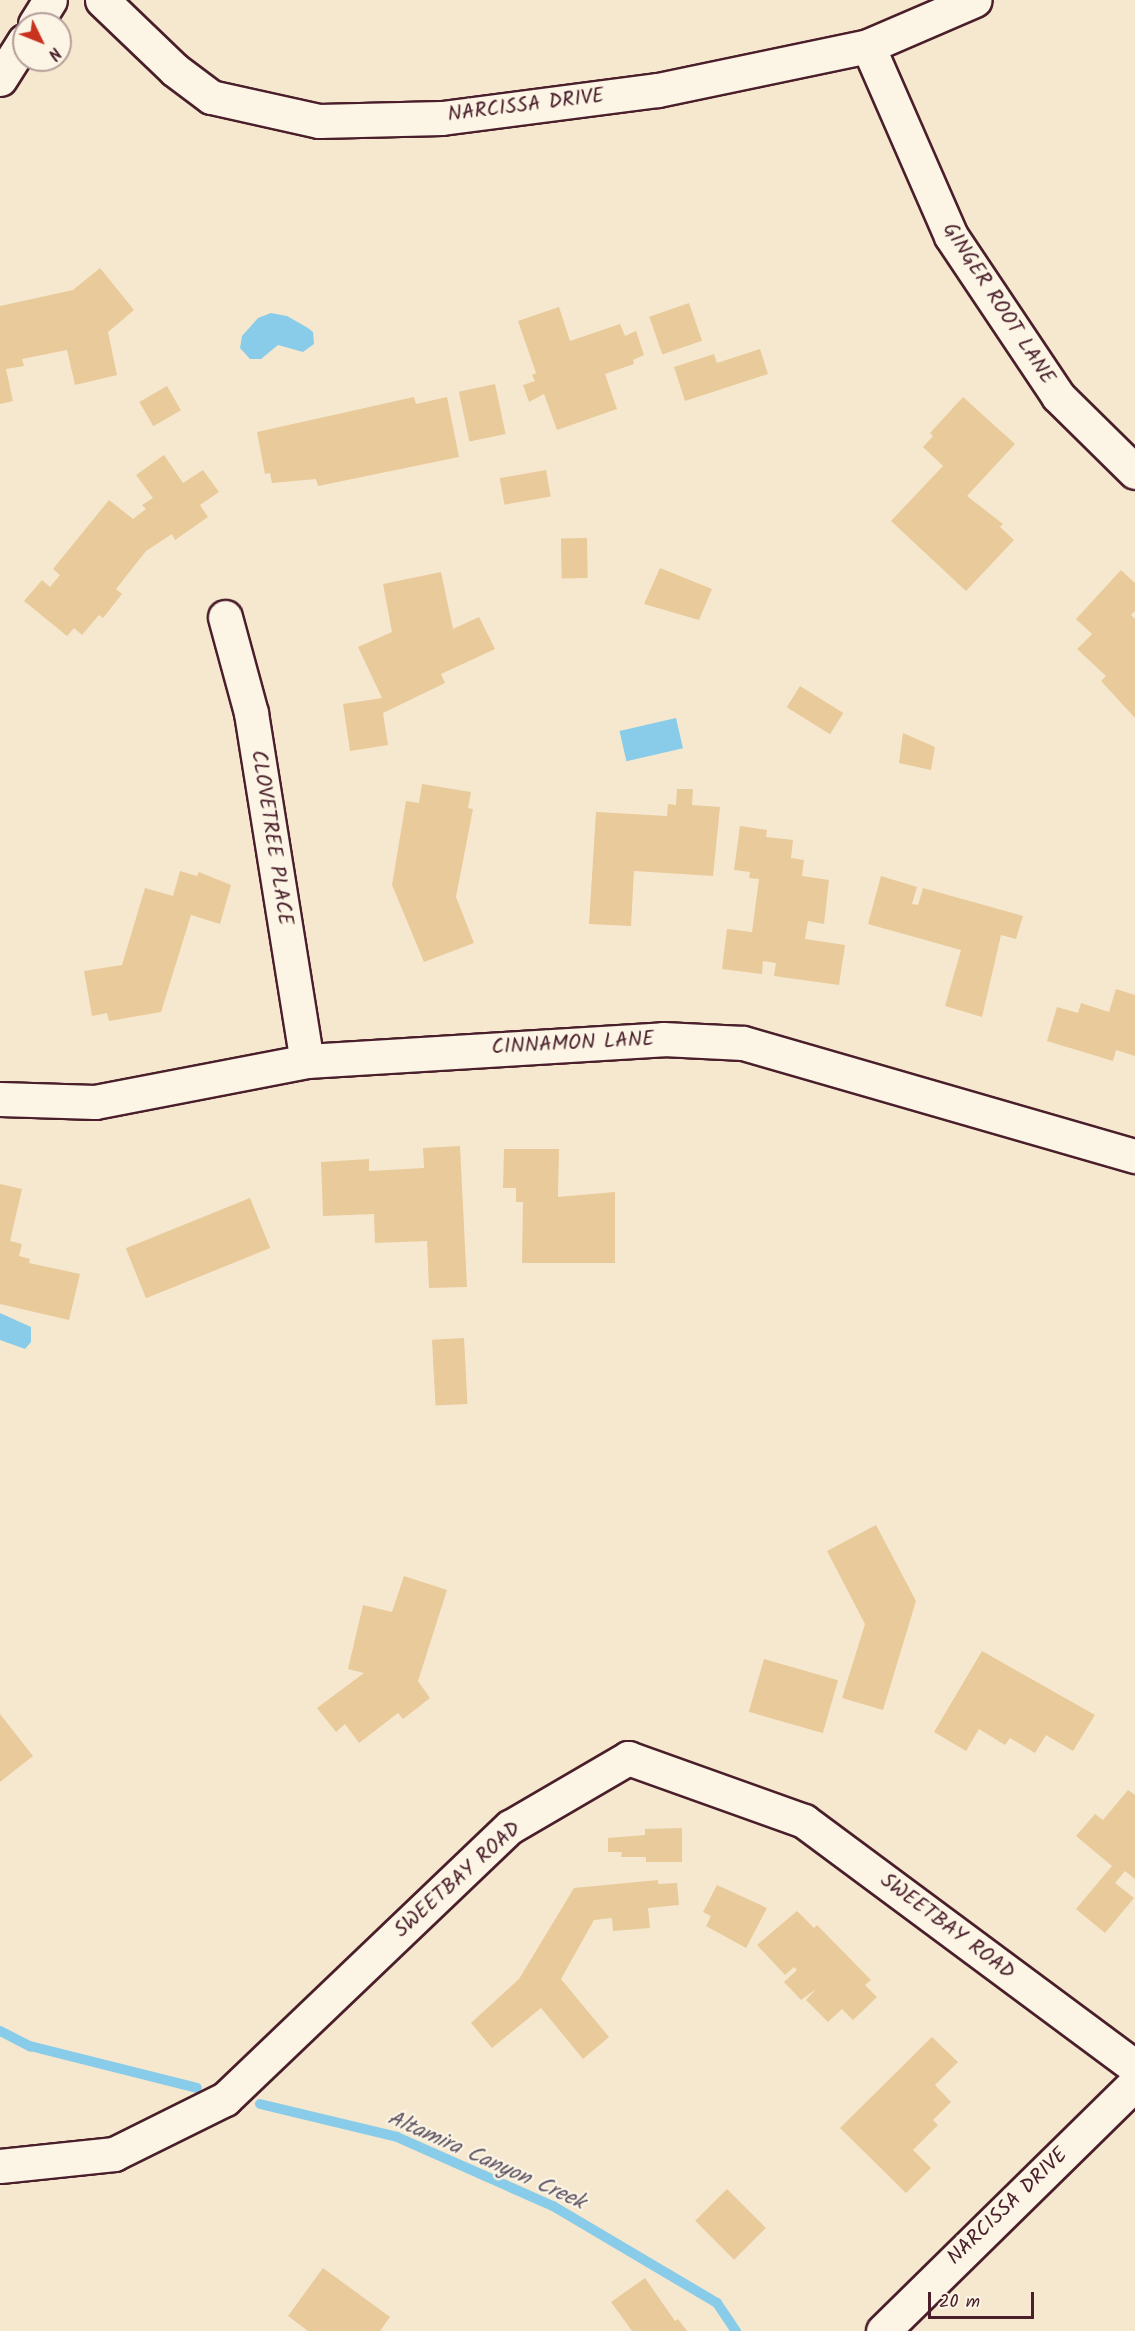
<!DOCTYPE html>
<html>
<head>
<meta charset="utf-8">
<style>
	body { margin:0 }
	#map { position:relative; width:1135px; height:2331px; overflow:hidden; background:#f6e8cf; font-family:Kalam,sans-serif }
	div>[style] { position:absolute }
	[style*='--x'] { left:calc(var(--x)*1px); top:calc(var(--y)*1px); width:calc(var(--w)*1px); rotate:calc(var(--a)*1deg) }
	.water>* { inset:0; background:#88cce9; transform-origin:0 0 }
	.stream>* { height:10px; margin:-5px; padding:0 5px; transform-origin:5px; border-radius:5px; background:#88cce9 }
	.building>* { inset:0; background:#e8ca9b; transform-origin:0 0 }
	.roads { filter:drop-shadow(2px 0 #4a1f2b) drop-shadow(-2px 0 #4a1f2b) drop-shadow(0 2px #4a1f2b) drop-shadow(0 -2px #4a1f2b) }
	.street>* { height:33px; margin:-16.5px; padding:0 16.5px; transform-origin:16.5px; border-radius:16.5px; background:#fcf5e5 }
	span { translate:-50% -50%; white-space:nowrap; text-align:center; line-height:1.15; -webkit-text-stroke:4.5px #fcf5e5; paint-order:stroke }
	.street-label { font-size:21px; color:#4a1f2b }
	.water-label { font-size:22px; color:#5d5364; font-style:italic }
	.north { position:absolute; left:12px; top:12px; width:60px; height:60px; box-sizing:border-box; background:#fcf5e5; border:2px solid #b59f9b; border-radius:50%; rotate:133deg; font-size:16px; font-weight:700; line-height:24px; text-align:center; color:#4a1f2b }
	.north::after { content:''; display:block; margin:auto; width:21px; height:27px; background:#c8321e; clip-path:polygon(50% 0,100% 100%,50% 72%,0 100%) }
	.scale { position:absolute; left:928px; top:2292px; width:106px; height:27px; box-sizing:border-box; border:3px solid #4a1f2b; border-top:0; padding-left:8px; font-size:18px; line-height:21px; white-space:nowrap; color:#4a1f2b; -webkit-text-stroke:4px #fcf5e5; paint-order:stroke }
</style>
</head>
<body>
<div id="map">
	<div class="water">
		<div style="clip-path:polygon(271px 313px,287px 316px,308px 328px,313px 332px,314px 344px,303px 352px,278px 345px,261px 359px,250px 359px,240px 348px,242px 336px,258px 318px)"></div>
		<div style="left:676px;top:718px;width:31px;height:58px;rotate:77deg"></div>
		<div style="clip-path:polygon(0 1313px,31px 1327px,31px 1342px,25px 1349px,0 1340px)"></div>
	</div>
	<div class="stream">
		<div style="--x:0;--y:2031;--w:34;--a:27"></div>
		<div style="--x:30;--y:2046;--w:172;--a:14.1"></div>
		<div style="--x:260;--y:2104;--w:141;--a:13.5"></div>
		<div style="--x:397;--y:2137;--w:171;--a:23.9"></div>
		<div style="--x:553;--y:2206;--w:191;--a:30.6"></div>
		<div style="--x:717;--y:2303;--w:34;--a:56"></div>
	</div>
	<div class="building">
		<div style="clip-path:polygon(100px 268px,134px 310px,108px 332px,117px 375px,75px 385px,67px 350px,22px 359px,24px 366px,6px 369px,13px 401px,0 404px,0 306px,73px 290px)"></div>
		<div style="left:689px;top:303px;width:40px;height:42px;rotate:71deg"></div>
		<div style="clip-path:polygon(559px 307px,570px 341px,620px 324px,625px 336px,636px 331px,644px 355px,633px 360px,634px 364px,605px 374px,617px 409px,557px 430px,544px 394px,529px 402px,523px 385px,535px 381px,532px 375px,536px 373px,518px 321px)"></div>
		<div style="clip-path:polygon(760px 349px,768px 374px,685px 401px,674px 367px,714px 354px,717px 363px)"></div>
		<div style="left:495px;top:384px;width:51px;height:37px;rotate:78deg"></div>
		<div style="left:167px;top:386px;width:28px;height:32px;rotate:60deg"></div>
		<div style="clip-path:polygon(414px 397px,416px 404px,447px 397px,459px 457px,318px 486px,316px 479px,272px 483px,270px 473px,265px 474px,257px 432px)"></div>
		<div style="clip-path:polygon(963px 397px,1015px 444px,967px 496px,1003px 524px,1000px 527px,1014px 540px,966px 591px,891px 521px,943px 466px,923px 447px,933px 436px,930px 433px)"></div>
		<div style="clip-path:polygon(164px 455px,183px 483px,203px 470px,219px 492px,200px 505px,208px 517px,175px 540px,172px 534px,146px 551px,116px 589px,122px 594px,103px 618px,99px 615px,82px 635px,74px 628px,67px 636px,24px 601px,42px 580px,50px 587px,60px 575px,53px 569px,109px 500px,133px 519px,146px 509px,142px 505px,153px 498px,136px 475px)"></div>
		<div style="left:546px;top:470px;width:27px;height:47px;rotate:80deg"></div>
		<div style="left:587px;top:538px;width:40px;height:26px;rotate:89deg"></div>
		<div style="clip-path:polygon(660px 568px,712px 589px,699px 620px,644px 604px)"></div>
		<div style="clip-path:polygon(1121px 570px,1135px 583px,1135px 611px,1131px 615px,1135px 619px,1135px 718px,1101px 681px,1106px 676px,1077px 649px,1092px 634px,1076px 619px)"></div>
		<div style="clip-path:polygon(441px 572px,453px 629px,479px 617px,495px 649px,441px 674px,445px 683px,383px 713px,388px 745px,350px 751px,343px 704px,382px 698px,358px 647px,392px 632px,383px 584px)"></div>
		<div style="left:800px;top:686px;width:51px;height:25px;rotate:32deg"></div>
		<div style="clip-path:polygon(903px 733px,935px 747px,931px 770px,899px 763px)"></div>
		<div style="clip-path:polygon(422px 784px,471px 792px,468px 808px,473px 809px,456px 897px,474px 943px,424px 962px,392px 885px,406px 801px,419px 803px)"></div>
		<div style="clip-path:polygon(677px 789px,693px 789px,692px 805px,720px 807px,713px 876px,634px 871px,631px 926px,589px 924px,596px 812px,667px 816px,668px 804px,676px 805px)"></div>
		<div style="clip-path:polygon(740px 826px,767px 830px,766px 837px,793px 840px,791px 858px,804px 860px,802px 876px,829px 880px,824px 924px,808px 921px,805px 939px,845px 945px,839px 985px,774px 976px,776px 963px,763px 961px,762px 974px,722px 969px,727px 929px,752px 932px,759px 879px,749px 878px,750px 872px,734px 870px)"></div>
		<div style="clip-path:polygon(180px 871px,197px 876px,199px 872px,231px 885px,220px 924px,191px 915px,161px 1012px,109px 1021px,107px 1013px,92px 1016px,84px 971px,122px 965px,145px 888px,173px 896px)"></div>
		<div style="clip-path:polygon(881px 876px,917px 887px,912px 904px,918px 905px,923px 888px,1023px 916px,1016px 939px,1001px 935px,982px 1017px,945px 1006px,961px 950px,868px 924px)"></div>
		<div style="clip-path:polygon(1116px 989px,1135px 995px,1135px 1056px,1116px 1050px,1113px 1061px,1047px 1041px,1057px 1007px,1078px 1013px,1081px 1003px,1109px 1012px)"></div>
		<div style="clip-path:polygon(460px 1146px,467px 1287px,429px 1288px,427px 1241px,375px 1243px,374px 1214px,323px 1216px,321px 1162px,369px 1159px,369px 1171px,424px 1168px,423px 1148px)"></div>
		<div style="clip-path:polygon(504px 1149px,559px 1149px,558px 1197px,615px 1192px,615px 1263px,522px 1263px,523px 1202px,516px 1202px,516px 1188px,503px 1188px)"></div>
		<div style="clip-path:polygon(0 1184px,22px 1189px,10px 1241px,22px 1244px,19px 1256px,30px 1259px,29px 1263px,80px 1274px,69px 1320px,0 1304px)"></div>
		<div style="left:250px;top:1198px;width:54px;height:134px;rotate:68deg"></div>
		<div style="left:464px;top:1338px;width:66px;height:32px;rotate:87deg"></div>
		<div style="clip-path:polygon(876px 1525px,916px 1601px,883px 1710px,842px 1698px,865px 1624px,827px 1551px)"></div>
		<div style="clip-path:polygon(404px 1576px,447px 1590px,418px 1681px,430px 1698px,403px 1719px,398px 1713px,359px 1743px,345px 1724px,336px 1732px,317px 1708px,364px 1673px,348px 1669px,363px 1605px,392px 1612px)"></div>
		<div style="clip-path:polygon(982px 1651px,1095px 1715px,1073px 1751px,1046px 1735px,1035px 1753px,1010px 1738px,1005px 1745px,979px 1729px,966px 1751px,934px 1732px)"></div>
		<div style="left:764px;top:1659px;width:77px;height:55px;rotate:16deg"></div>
		<div style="clip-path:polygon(0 1714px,33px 1756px,0 1782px)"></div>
		<div style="clip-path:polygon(1128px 1790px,1135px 1795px,1135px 1879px,1125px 1871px,1115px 1883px,1134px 1898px,1105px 1933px,1076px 1909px,1112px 1866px,1076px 1836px,1095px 1814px,1103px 1820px)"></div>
		<div style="clip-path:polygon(682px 1828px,682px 1862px,646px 1862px,646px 1857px,621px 1857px,622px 1852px,608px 1852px,608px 1838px,645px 1835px,645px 1829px)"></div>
		<div style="clip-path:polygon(658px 1880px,658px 1884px,677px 1883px,679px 1905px,648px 1908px,650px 1928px,613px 1931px,612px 1918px,594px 1920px,561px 1979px,609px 2037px,583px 2059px,541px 2008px,492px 2048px,471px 2023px,519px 1979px,574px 1888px)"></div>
		<div style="clip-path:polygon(717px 1885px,767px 1908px,746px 1948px,706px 1926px,711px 1916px,703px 1912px)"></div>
		<div style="clip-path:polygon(797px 1911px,814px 1928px,817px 1925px,871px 1980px,865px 1985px,877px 1997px,853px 2020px,842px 2009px,828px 2022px,806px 2000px,816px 1989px,801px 2000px,784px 1982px,797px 1970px,794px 1967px,785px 1975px,757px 1945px)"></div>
		<div style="clip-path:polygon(932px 2037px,958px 2062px,935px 2085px,951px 2102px,933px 2120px,938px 2125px,913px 2150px,931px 2168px,906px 2193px,840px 2128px)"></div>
		<div style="left:727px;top:2189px;width:55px;height:45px;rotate:45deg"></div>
		<div style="clip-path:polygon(323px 2268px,390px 2317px,380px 2331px,308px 2331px,288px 2316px)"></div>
		<div style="clip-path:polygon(645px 2278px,675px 2321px,678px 2319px,687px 2331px,632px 2331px,611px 2302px)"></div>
	</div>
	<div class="roads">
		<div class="street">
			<div style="--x:102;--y:0;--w:101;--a:43.8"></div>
			<div style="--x:175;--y:70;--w:45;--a:36.9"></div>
			<div style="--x:211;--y:97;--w:111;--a:12.5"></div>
			<div style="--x:319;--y:121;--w:123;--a:-1.4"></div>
			<div style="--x:442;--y:118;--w:218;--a:-7.4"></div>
			<div style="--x:658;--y:90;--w:215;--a:-11.8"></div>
			<div style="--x:868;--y:46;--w:116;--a:-23.3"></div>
			<div style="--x:35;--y:24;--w:28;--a:-58"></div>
			<div style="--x:868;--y:46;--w:207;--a:66.4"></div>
			<div style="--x:951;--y:236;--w:192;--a:56.2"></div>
			<div style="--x:1058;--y:396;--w:108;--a:44.6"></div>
			<div style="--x:0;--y:79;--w:45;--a:-57.7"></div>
			<div style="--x:225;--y:617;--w:99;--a:74.8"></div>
			<div style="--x:251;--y:713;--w:352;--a:80.9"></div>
			<div style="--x:0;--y:1099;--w:95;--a:1.8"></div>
			<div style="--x:95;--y:1102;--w:216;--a:-10.9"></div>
			<div style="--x:307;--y:1061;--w:357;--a:-3.5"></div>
			<div style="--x:663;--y:1039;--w:80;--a:2.9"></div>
			<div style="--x:743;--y:1043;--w:408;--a:16.1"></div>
			<div style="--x:0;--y:2166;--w:115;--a:-6"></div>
			<div style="--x:114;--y:2154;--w:124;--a:-26.4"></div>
			<div style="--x:225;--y:2099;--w:394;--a:-43.7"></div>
			<div style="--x:510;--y:1827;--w:137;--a:-30.3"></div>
			<div style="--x:628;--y:1758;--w:187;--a:19.7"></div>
			<div style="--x:804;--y:1821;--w:412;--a:36.6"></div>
			<div style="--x:883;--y:2331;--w:354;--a:-44.5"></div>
		</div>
	</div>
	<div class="street-label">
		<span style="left:526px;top:106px;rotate:-7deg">NARCISSA DRIVE</span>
		<span style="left:998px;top:304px;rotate:57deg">GINGER ROOT LANE</span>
		<span style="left:271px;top:838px;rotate:81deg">CLOVETREE PLACE</span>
		<span style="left:573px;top:1044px;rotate:-3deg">CINNAMON LANE</span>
		<span style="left:458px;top:1880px;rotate:-42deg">SWEETBAY ROAD</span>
		<span style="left:947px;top:1927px;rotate:37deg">SWEETBAY ROAD</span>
		<span style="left:1008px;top:2207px;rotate:-44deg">NARCISSA DRIVE</span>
	</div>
	<div class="water-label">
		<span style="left:486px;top:2161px;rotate:24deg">Altamira Canyon Creek</span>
	</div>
	<div class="north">N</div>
	<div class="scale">20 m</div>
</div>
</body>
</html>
